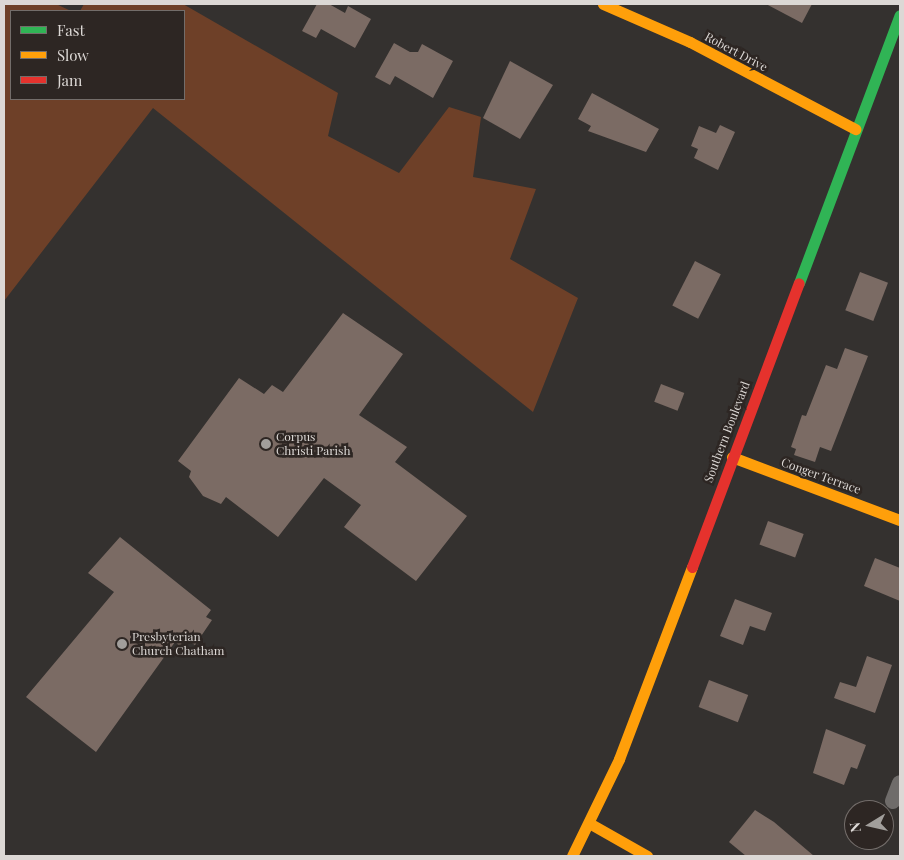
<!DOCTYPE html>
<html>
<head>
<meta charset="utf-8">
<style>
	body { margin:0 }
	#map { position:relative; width:904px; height:860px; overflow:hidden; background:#34312f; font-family:"Playfair Display",serif }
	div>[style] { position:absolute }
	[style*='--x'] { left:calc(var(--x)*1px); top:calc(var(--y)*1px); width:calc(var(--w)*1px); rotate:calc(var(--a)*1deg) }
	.green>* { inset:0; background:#6e4028 }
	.building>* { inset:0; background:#7b6b64; transform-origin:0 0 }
	.street>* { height:16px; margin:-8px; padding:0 8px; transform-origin:8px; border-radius:8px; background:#6f6c6a }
	.fast>* { height:11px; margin:-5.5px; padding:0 5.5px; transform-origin:5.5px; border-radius:5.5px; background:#30b455 }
	.slow>* { height:11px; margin:-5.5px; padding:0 5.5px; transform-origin:5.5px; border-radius:5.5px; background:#ff9f0a }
	.jam>* { height:11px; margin:-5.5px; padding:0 5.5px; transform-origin:5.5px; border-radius:5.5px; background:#e5322d }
	.dots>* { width:14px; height:14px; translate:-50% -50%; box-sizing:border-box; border:2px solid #2d2623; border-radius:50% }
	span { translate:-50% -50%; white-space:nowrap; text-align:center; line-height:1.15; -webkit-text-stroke:5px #2d2623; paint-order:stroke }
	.street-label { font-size:12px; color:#dcd8d5 }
	.poi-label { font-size:12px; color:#dcd8d5 }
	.left { translate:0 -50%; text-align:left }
	.frame { position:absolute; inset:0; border:5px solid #dcd8d5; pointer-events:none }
	.legend { position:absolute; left:10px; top:10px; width:175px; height:90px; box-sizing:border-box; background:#2d2623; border:1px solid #736d6a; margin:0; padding:6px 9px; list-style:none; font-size:15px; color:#dcd8d5 }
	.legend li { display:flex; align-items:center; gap:10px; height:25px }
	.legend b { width:25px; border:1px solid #736d6a }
	.north { position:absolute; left:844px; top:800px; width:50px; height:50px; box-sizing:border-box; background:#2d2623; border:1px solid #736d6a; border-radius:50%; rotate:261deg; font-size:14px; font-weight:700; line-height:20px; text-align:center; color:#dcd8d5 }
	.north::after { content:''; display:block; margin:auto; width:18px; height:22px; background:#a19e9b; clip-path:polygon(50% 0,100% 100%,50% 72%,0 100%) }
</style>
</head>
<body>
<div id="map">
	<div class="green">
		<div style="clip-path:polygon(4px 4px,56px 4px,71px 11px,11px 11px,11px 99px,184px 99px,184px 11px,80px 11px,84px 4px,183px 4px,338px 93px,328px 136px,399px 173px,449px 107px,481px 117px,473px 177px,536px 189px,510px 259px,578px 298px,533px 412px,153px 108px,4px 301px)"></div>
	</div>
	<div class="building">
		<div style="clip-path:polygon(317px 4px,329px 4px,345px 13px,348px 6px,371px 19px,355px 48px,321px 29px,316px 38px,302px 31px)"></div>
		<div style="clip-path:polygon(766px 4px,812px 4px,802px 23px)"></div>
		<div style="clip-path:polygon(394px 43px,410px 52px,418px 52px,422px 44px,453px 61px,433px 98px,395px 76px,390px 85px,375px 77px)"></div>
		<div style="clip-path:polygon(510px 61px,553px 85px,520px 139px,483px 118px)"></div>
		<div style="clip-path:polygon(592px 93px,659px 129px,646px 152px,588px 131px,591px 126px,578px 119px)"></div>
		<div style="clip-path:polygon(720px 125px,735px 132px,718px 170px,694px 158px,698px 149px,691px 146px,699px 126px,716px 133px)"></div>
		<div style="left:695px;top:261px;width:29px;height:50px;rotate:27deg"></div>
		<div style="left:860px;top:272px;width:30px;height:41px;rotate:21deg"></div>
		<div style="clip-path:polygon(343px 313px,403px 354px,359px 415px,407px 447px,395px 462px,467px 516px,416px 581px,344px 527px,361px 505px,324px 478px,278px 537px,226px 497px,221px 504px,203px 496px,189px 477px,191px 471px,178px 461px,239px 378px,264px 394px,272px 385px,283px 392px)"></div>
		<div style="clip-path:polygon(845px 348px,868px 356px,831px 451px,820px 447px,815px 462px,794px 455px,796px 449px,791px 447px,802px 415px,806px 416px,826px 365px,837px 369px)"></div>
		<div style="left:661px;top:384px;width:25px;height:19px;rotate:21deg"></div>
		<div style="left:768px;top:521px;width:38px;height:25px;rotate:20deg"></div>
		<div style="clip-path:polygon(120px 537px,211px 610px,206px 617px,212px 620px,195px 645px,186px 640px,181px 647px,175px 642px,96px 752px,26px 697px,114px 592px,88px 573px)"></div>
		<div style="clip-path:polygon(875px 558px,900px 568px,900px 601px,864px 586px)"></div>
		<div style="clip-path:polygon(735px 599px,772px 613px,765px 631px,750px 626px,743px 645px,720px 636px)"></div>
		<div style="clip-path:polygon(867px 656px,892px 665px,875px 713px,834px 698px,840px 682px,856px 687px)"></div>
		<div style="left:709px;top:680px;width:42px;height:29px;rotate:21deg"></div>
		<div style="clip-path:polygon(826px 729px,866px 745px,857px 769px,851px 767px,844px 785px,813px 773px)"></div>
		<div style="clip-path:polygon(755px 810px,774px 822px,814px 856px,746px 856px,729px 842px)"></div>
	</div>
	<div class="street">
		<div style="--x:893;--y:801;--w:19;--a:-69"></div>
	</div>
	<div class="fast">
		<div style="--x:799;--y:283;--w:286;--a:-69.4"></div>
	</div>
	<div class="slow">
		<div style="--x:603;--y:4;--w:95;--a:23.6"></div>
		<div style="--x:690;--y:42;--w:187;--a:27.8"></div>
		<div style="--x:732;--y:457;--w:179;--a:20.6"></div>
		<div style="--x:589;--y:823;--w:67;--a:29.6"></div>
		<div style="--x:572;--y:856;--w:108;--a:-64.1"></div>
		<div style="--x:619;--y:759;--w:205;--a:-69.2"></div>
	</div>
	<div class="jam">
		<div style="--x:692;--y:567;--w:303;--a:-69.4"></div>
	</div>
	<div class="dots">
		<div style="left:266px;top:444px;background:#a19e9b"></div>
		<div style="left:122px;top:644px;background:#a19e9b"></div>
	</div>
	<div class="street-label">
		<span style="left:736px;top:52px;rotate:28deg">Robert Drive</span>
		<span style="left:727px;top:432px;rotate:-69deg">Southern Boulevard</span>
		<span style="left:821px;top:476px;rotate:20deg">Conger Terrace</span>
	</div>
	<div class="poi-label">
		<span class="left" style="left:276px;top:444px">Corpus<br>Christi Parish</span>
		<span class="left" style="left:132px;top:644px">Presbyterian<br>Church Chatham</span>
	</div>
	<div class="frame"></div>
	<ul class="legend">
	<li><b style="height:6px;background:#30b455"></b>Fast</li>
	<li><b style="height:6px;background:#ff9f0a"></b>Slow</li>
	<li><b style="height:6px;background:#e5322d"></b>Jam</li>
	</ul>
	<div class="north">N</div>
</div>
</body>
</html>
